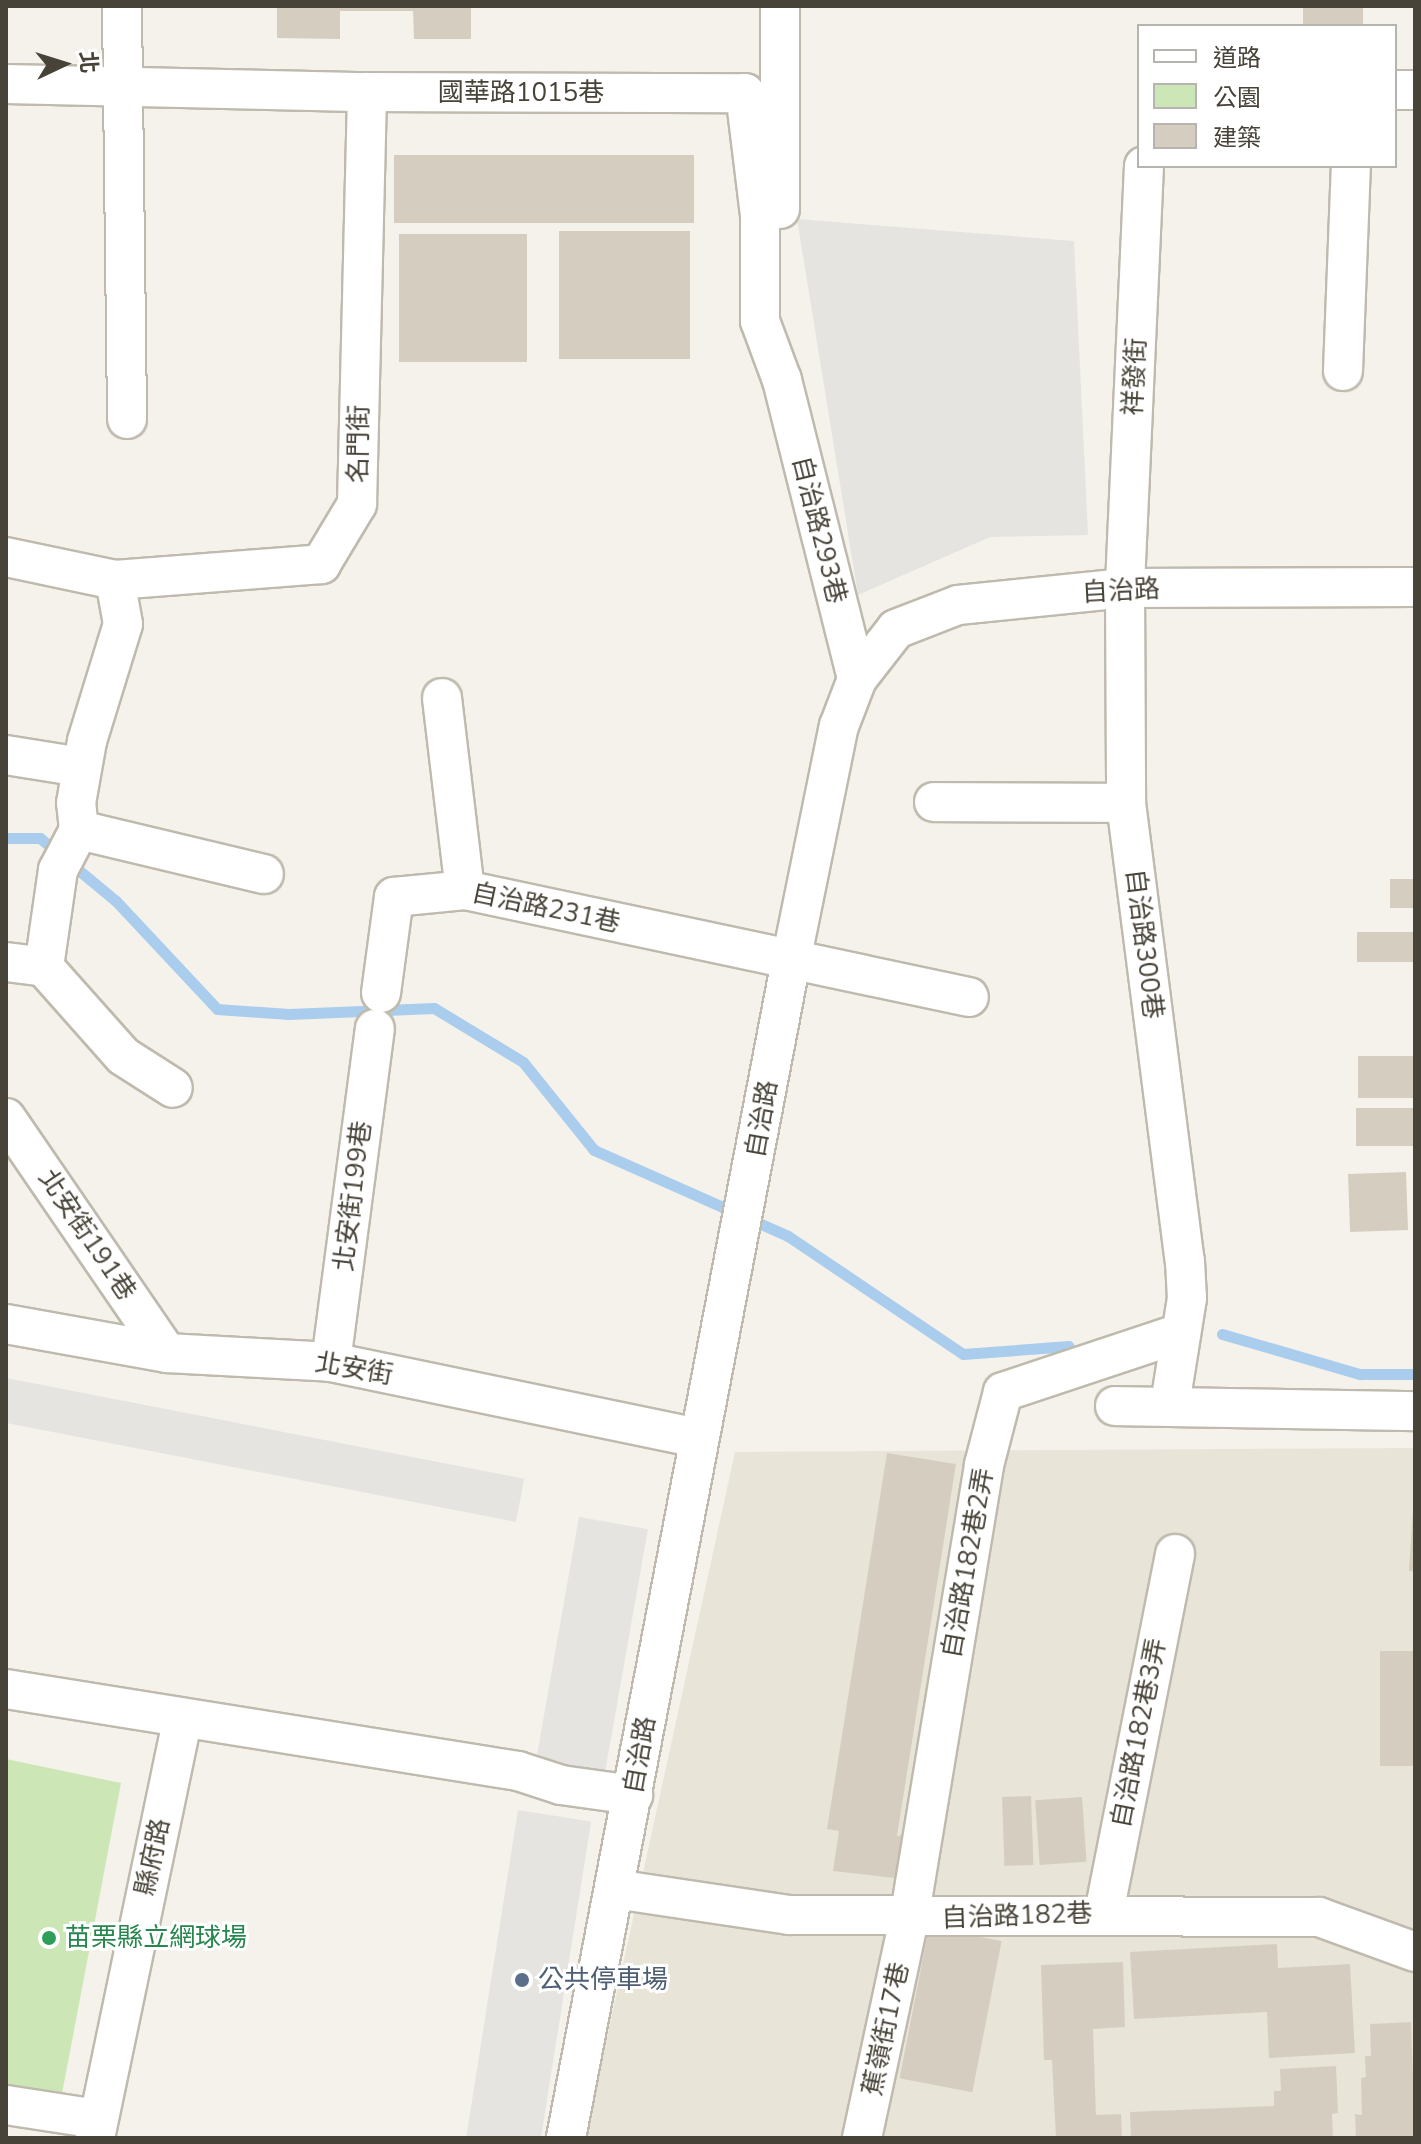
<!DOCTYPE html>
<html>
<head>
<meta charset="utf-8">
<style>
	body { margin:0 }
	#map { position:relative; width:1421px; height:2144px; overflow:hidden; background:#f4f2ea; font-family:"Nunito Sans","Noto Sans TC",sans-serif }
	div>[style] { position:absolute }
	[style*='--x'] { left:calc(var(--x)*1px); top:calc(var(--y)*1px); width:calc(var(--w)*1px); rotate:calc(var(--a)*1deg) }
	.residential>* { inset:0; background:#e8e4d8 }
	.green>* { inset:0; background:#cde6b5 }
	.parking>* { inset:0; background:#e6e4e1; transform-origin:0 0 }
	.stream>* { height:11px; margin:-5.5px; padding:0 5.5px; transform-origin:5.5px; border-radius:5.5px; background:#aacded }
	.building>* { inset:0; background:#d5cec0; transform-origin:0 0 }
	.roads { filter:drop-shadow(2px 0 #bfbaad) drop-shadow(-2px 0 #bfbaad) drop-shadow(0 2px #bfbaad) drop-shadow(0 -2px #bfbaad) }
	.minor>* { height:38px; margin:-19px; padding:0 19px; transform-origin:19px; border-radius:19px; background:#fff }
	.dots>* { width:22px; height:22px; translate:-50% -50%; box-sizing:border-box; border:4px solid #fff; border-radius:50% }
	span { translate:-50% -50%; white-space:nowrap; text-align:center; line-height:1.15; -webkit-text-stroke:6px #fff; paint-order:stroke }
	.street-label { font-size:26px; color:#484338 }
	.leisure-label { font-size:26px; color:#27864d }
	.left { translate:0 -50%; text-align:left }
	.service-label { font-size:26px; color:#4e5e75 }
	.frame { position:absolute; inset:0; border:8px solid #484338; pointer-events:none }
	.legend { position:absolute; left:1137px; top:24px; width:260px; height:144px; box-sizing:border-box; background:#fff; border:2px solid #b6b4af; margin:0; padding:10px 14px; list-style:none; font-size:24px; color:#484338 }
	.legend li { display:flex; align-items:center; gap:16px; height:40px }
	.legend b { width:40px; border:2px solid #b6b4af }
	.north { position:absolute; left:24px; top:24px; width:80px; height:80px; -webkit-text-stroke:6px #fff; paint-order:stroke; rotate:86deg; font-size:22px; font-weight:700; line-height:32px; text-align:center; color:#484338 }
	.north::after { content:''; display:block; margin:auto; width:28px; height:36px; background:#484338; clip-path:polygon(50% 0,100% 100%,50% 72%,0 100%) }
</style>
</head>
<body>
<div id="map">
	<div class="residential">
		<div style="clip-path:polygon(1415px 1448px,1415px 2138px,585px 2138px,735px 1452px)"></div>
	</div>
	<div class="green">
		<div style="clip-path:polygon(6px 1759px,121px 1783px,60px 2104px,6px 2094px)"></div>
	</div>
	<div class="parking">
		<div style="clip-path:polygon(797px 219px,1074px 241px,1088px 535px,990px 537px,858px 595px)"></div>
		<div style="left:6px;top:1378px;width:528px;height:44px;rotate:11deg"></div>
		<div style="left:579px;top:1517px;width:70px;height:249px;rotate:10deg"></div>
		<div style="left:518px;top:1810px;width:74px;height:334px;rotate:9deg"></div>
	</div>
	<div class="stream">
		<div style="--x:6;--y:838;--w:34;--a:0"></div>
		<div style="--x:40;--y:838;--w:99;--a:39.7"></div>
		<div style="--x:116;--y:901;--w:148;--a:46.9"></div>
		<div style="--x:217;--y:1009;--w:72;--a:4"></div>
		<div style="--x:289;--y:1014;--w:145;--a:-2.4"></div>
		<div style="--x:434;--y:1008;--w:104;--a:31.2"></div>
		<div style="--x:523;--y:1062;--w:113;--a:51.1"></div>
		<div style="--x:594;--y:1150;--w:212;--a:23.9"></div>
		<div style="--x:788;--y:1236;--w:211;--a:34"></div>
		<div style="--x:963;--y:1354;--w:106;--a:-4.3"></div>
		<div style="--x:1222;--y:1334;--w:144;--a:16.2"></div>
		<div style="--x:1360;--y:1374;--w:55;--a:0"></div>
	</div>
	<div class="building">
		<div style="clip-path:polygon(277px 6px,471px 6px,471px 39px,414px 39px,413px 11px,340px 11px,340px 39px,277px 38px)"></div>
		<div style="left:1303px;top:6px;width:60px;height:20px"></div>
		<div style="left:394px;top:155px;width:300px;height:68px"></div>
		<div style="left:690px;top:231px;width:128px;height:131px;rotate:90deg"></div>
		<div style="left:399px;top:234px;width:128px;height:128px"></div>
		<div style="left:1390px;top:879px;width:25px;height:29px"></div>
		<div style="left:1357px;top:932px;width:58px;height:30px"></div>
		<div style="left:1415px;top:1056px;width:42px;height:57px;rotate:90deg"></div>
		<div style="left:1415px;top:1108px;width:38px;height:59px;rotate:90deg"></div>
		<div style="left:1406px;top:1172px;width:58px;height:58px;rotate:88deg"></div>
		<div style="clip-path:polygon(887px 1453px,956px 1464px,897px 1836px,902px 1835px,895px 1878px,833px 1871px,839px 1831px,827px 1829px)"></div>
		<div style="clip-path:polygon(1413px 1509px,1415px 1509px,1415px 1571px,1409px 1571px)"></div>
		<div style="left:1380px;top:1651px;width:35px;height:115px"></div>
		<div style="left:1031px;top:1796px;width:69px;height:29px;rotate:88deg"></div>
		<div style="left:1082px;top:1797px;width:65px;height:47px;rotate:86deg"></div>
		<div style="left:929px;top:1927px;width:74px;height:154px;rotate:11deg"></div>
		<div style="clip-path:polygon(1277px 1944px,1278px 1968px,1350px 1964px,1355px 2053px,1269px 2058px,1267px 2012px,1134px 2019px,1130px 1952px)"></div>
		<div style="clip-path:polygon(1123px 1962px,1125px 2027px,1093px 2029px,1096px 2115px,1121px 2114px,1122px 2138px,1056px 2138px,1052px 2060px,1044px 2060px,1041px 1965px)"></div>
		<div style="clip-path:polygon(1411px 2022px,1415px 2138px,1356px 2138px,1355px 2114px,1362px 2115px,1361px 2078px,1366px 2077px,1365px 2056px,1371px 2056px,1370px 2024px)"></div>
		<div style="clip-path:polygon(1336px 2066px,1338px 2113px,1332px 2114px,1333px 2138px,1131px 2138px,1130px 2112px,1274px 2106px,1274px 2091px,1281px 2091px,1280px 2069px)"></div>
	</div>
	<div class="roads">
		<div class="minor">
			<div style="--x:122;--y:6;--w:413;--a:89.3"></div>
			<div style="--x:780;--y:6;--w:203;--a:90"></div>
			<div style="--x:6;--y:84;--w:361;--a:1.3"></div>
			<div style="--x:367;--y:92;--w:378;--a:0.2"></div>
			<div style="--x:745;--y:93;--w:124;--a:83"></div>
			<div style="--x:760;--y:216;--w:105;--a:90"></div>
			<div style="--x:760;--y:321;--w:63;--a:69.6"></div>
			<div style="--x:782;--y:380;--w:308;--a:75.9"></div>
			<div style="--x:1395;--y:90;--w:20;--a:0"></div>
			<div style="--x:1144;--y:166;--w:422;--a:92.6"></div>
			<div style="--x:1125;--y:588;--w:215;--a:89.7"></div>
			<div style="--x:1126;--y:803;--w:462;--a:82.7"></div>
			<div style="--x:1185;--y:1261;--w:37;--a:87"></div>
			<div style="--x:1187;--y:1298;--w:107;--a:99.1"></div>
			<div style="--x:1343;--y:371;--w:205;--a:-87.8"></div>
			<div style="--x:6;--y:557;--w:111;--a:11.9"></div>
			<div style="--x:115;--y:580;--w:207;--a:-4.4"></div>
			<div style="--x:321;--y:564;--w:70;--a:-59"></div>
			<div style="--x:357;--y:504;--w:412;--a:-88.6"></div>
			<div style="--x:442;--y:698;--w:193;--a:83.2"></div>
			<div style="--x:6;--y:755;--w:76;--a:9.1"></div>
			<div style="--x:934;--y:802;--w:192;--a:0.3"></div>
			<div style="--x:79;--y:830;--w:190;--a:13.4"></div>
			<div style="--x:6;--y:962;--w:38;--a:7"></div>
			<div style="--x:44;--y:967;--w:98;--a:-81.8"></div>
			<div style="--x:58;--y:870;--w:45;--a:-62.3"></div>
			<div style="--x:79;--y:830;--w:27;--a:-96"></div>
			<div style="--x:76;--y:803;--w:63;--a:-79.9"></div>
			<div style="--x:87;--y:741;--w:122;--a:-72.9"></div>
			<div style="--x:123;--y:624;--w:45;--a:-100.3"></div>
			<div style="--x:44;--y:967;--w:119;--a:48.4"></div>
			<div style="--x:123;--y:1056;--w:59;--a:32.6"></div>
			<div style="--x:381;--y:993;--w:97;--a:-82.3"></div>
			<div style="--x:394;--y:897;--w:71;--a:-5.6"></div>
			<div style="--x:465;--y:890;--w:515;--a:11.99"></div>
			<div style="--x:6;--y:1118;--w:285;--a:55.6"></div>
			<div style="--x:6;--y:1324;--w:164;--a:10.2"></div>
			<div style="--x:167;--y:1353;--w:164;--a:3.1"></div>
			<div style="--x:331;--y:1362;--w:376;--a:11.7"></div>
			<div style="--x:331;--y:1362;--w:336;--a:-82.5"></div>
			<div style="--x:1115;--y:1406;--w:300;--a:1"></div>
			<div style="--x:6;--y:1689;--w:519;--a:9.1"></div>
			<div style="--x:518;--y:1771;--w:45;--a:18"></div>
			<div style="--x:561;--y:1785;--w:73;--a:7.9"></div>
			<div style="--x:615;--y:1889;--w:176;--a:8.5"></div>
			<div style="--x:789;--y:1915;--w:530;--a:0.22"></div>
			<div style="--x:1319;--y:1917;--w:102;--a:20"></div>
			<div style="--x:1104;--y:1913;--w:366;--a:-78.8"></div>
			<div style="--x:6;--y:2105;--w:93;--a:8.7"></div>
			<div style="--x:95;--y:2138;--w:429;--a:-78.2"></div>
			<div style="--x:566;--y:2138;--w:1198;--a:-79.18"></div>
			<div style="--x:791;--y:961;--w:240;--a:-78.5"></div>
			<div style="--x:839;--y:726;--w:50;--a:-69"></div>
			<div style="--x:857;--y:679;--w:63;--a:-52"></div>
			<div style="--x:896;--y:629;--w:66;--a:-21.2"></div>
			<div style="--x:958;--y:605;--w:168;--a:-5.8"></div>
			<div style="--x:1125;--y:588;--w:290;--a:-0.2"></div>
			<div style="--x:862;--y:2138;--w:224;--a:-77.9"></div>
			<div style="--x:909;--y:1919;--w:460;--a:-80.6"></div>
			<div style="--x:984;--y:1465;--w:75;--a:-75.4"></div>
			<div style="--x:1003;--y:1392;--w:187;--a:-18.4"></div>
		</div>
	</div>
	<div class="dots">
		<div style="left:49px;top:1938px;background:#2e9e5b"></div>
		<div style="left:522px;top:1980px;background:#5c6f8a"></div>
	</div>
	<div class="street-label">
		<span style="left:521px;top:93px">國華路1015巷</span>
		<span style="left:1135px;top:377px;rotate:-87deg">祥發街</span>
		<span style="left:359px;top:444px;rotate:-89deg">名門街</span>
		<span style="left:819px;top:530px;rotate:76deg">自治路293巷</span>
		<span style="left:1121px;top:591px;rotate:-3deg">自治路</span>
		<span style="left:546px;top:908px;rotate:12deg">自治路231巷</span>
		<span style="left:1144px;top:944px;rotate:83deg">自治路300巷</span>
		<span style="left:762px;top:1119px;rotate:-80deg">自治路</span>
		<span style="left:353px;top:1196px;rotate:-83deg">北安街199巷</span>
		<span style="left:87px;top:1235px;rotate:56deg">北安街191巷</span>
		<span style="left:354px;top:1369px;rotate:10deg">北安街</span>
		<span style="left:968px;top:1563px;rotate:-80deg">自治路182巷2弄</span>
		<span style="left:1139px;top:1733px;rotate:-79deg">自治路182巷3弄</span>
		<span style="left:640px;top:1755px;rotate:-80deg">自治路</span>
		<span style="left:153px;top:1857px;rotate:-78deg">縣府路</span>
		<span style="left:1017px;top:1916px;rotate:-2deg">自治路182巷</span>
		<span style="left:886px;top:2029px;rotate:-78deg">蕉嶺街17巷</span>
	</div>
	<div class="leisure-label">
		<span class="left" style="left:65px;top:1938px">苗栗縣立網球場</span>
	</div>
	<div class="service-label">
		<span class="left" style="left:538px;top:1980px">公共停車場</span>
	</div>
	<div class="frame"></div>
	<ul class="legend">
	<li><b style="height:10px;background:#fff"></b>道路</li>
	<li><b style="height:22px;background:#cde6b5"></b>公園</li>
	<li><b style="height:22px;background:#d5cec0"></b>建築</li>
	</ul>
	<div class="north">北</div>
</div>
</body>
</html>
